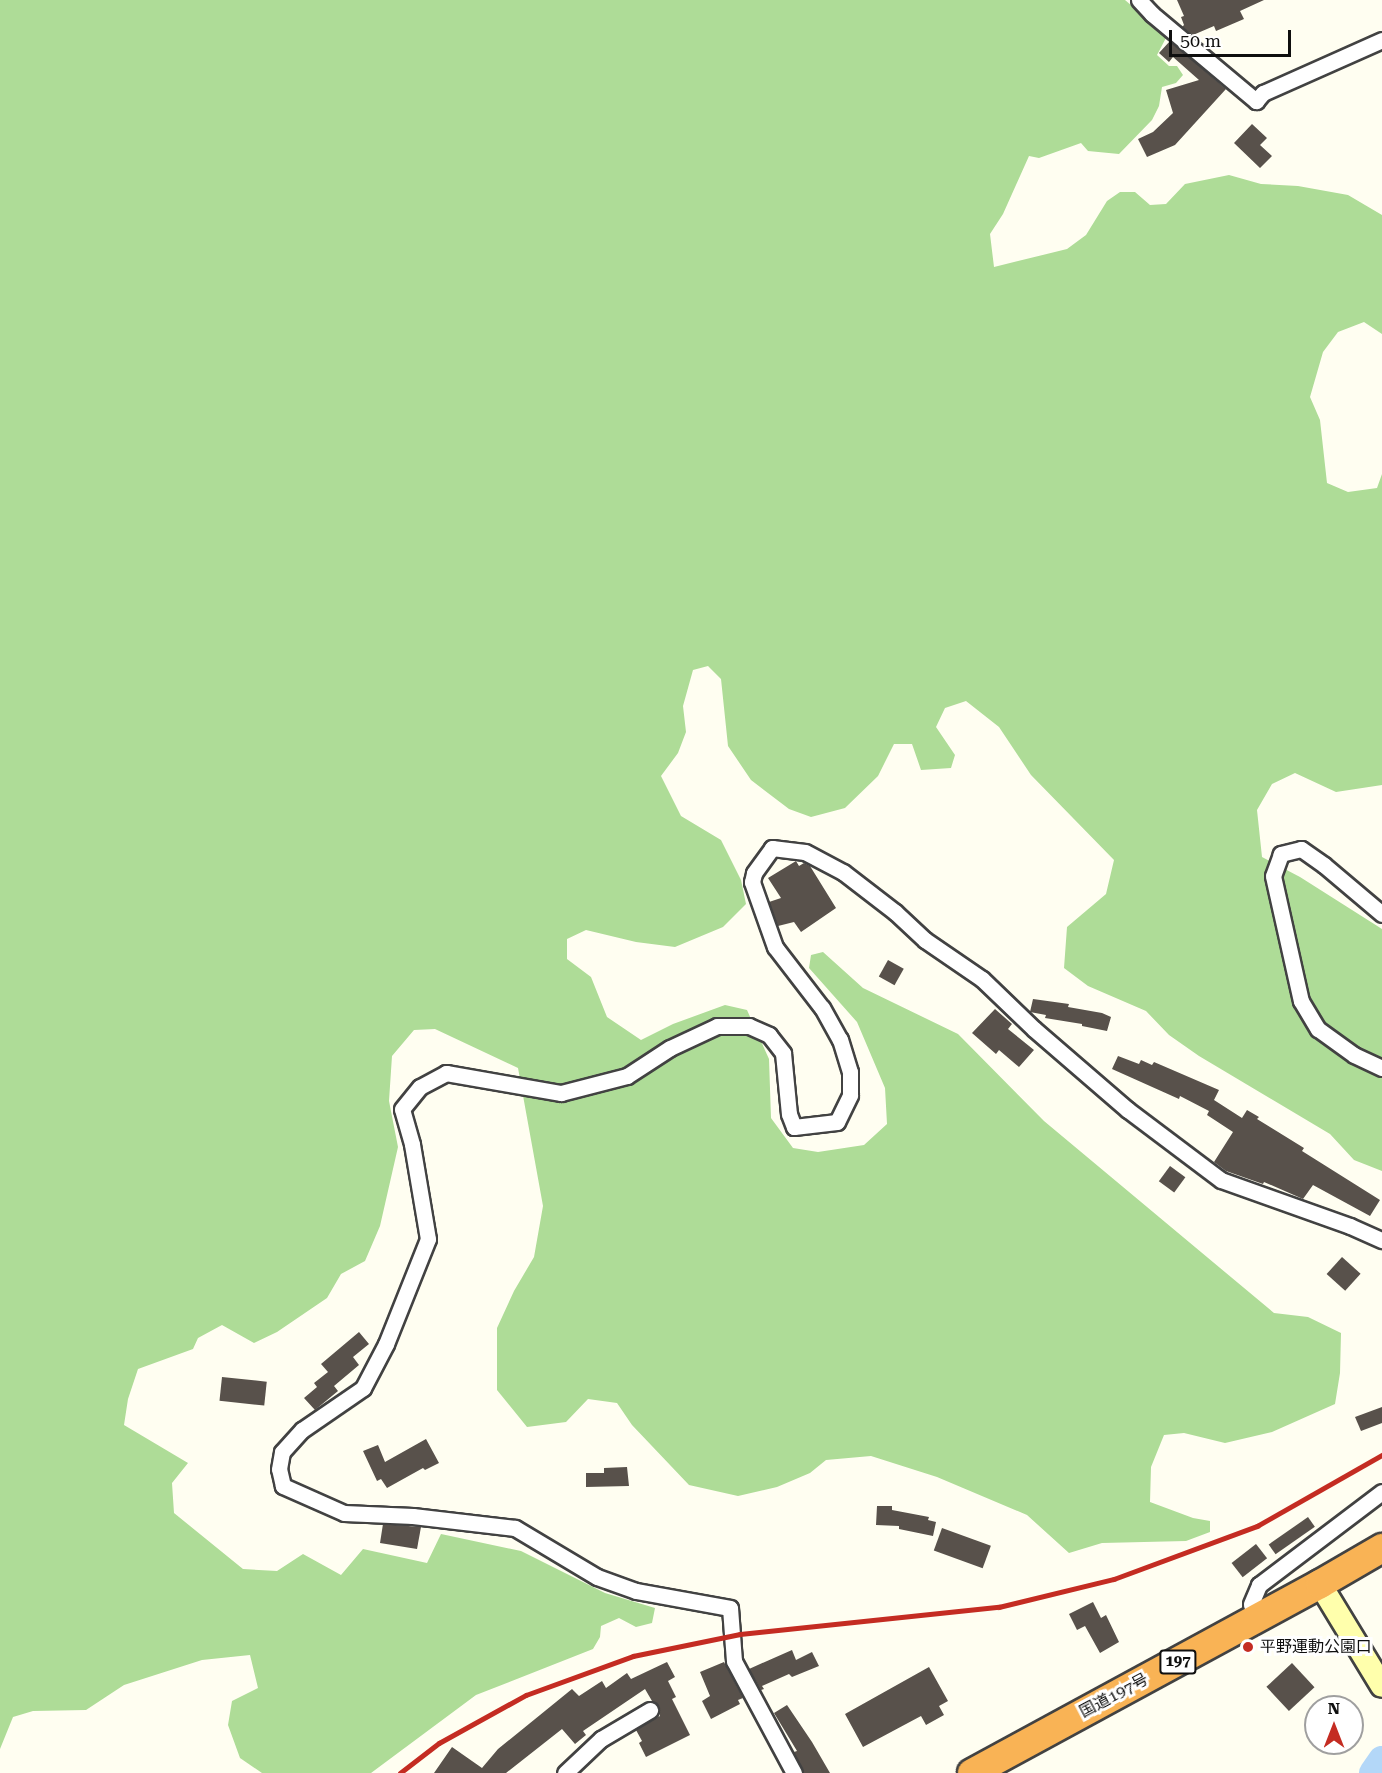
<!DOCTYPE html>
<html>
<head>
<meta charset="utf-8">
<style>
	body { margin:0 }
	#map { position:relative; width:1382px; height:1773px; overflow:hidden; background:#fffef1; font-family:"Roboto Serif","Noto Sans JP",serif }
	div>[style] { position:absolute }
	[style*='--x'] { left:calc(var(--x)*1px); top:calc(var(--y)*1px); width:calc(var(--w)*1px); rotate:calc(var(--a)*1deg) }
	.forest>* { inset:0; background:#aedc97 }
	.river>* { height:28px; margin:-14px; padding:0 14px; transform-origin:14px; border-radius:14px; background:#b3d7f8 }
	.building>* { inset:0; background:#58514b; transform-origin:0 0 }
	.roads { filter:drop-shadow(2px 0 #424242) drop-shadow(-2px 0 #424242) drop-shadow(0 2px #424242) drop-shadow(0 -2px #424242) }
	.street>* { height:15px; margin:-7.5px; padding:0 7.5px; transform-origin:7.5px; border-radius:7.5px; background:#fff }
	.secondary>* { height:22px; margin:-11px; padding:0 11px; transform-origin:11px; border-radius:11px; background:#ffffac }
	.highway>* { height:28px; margin:-14px; padding:0 14px; transform-origin:14px; border-radius:14px; background:#f9b355 }
	.rail>* { height:4.5px; margin:-2.25px; padding:0 2.25px; transform-origin:2.25px; border-radius:2.25px; background:#c42c22 }
	.dots>* { width:16px; height:16px; translate:-50% -50%; box-sizing:border-box; border:3px solid #fff; border-radius:50% }
	span { translate:-50% -50%; white-space:nowrap; text-align:center; line-height:1.15; -webkit-text-stroke:6px #fff; paint-order:stroke }
	.shield-label span { padding:2px 4px; background:#fff; border:2px solid; border-radius:4px; -webkit-text-stroke-width:0 }
	.shield-label { font-size:15px; color:#0f0f0f; font-weight:700 }
	.poi-label { font-size:16px; color:#0f0f0f }
	.left { translate:0 -50%; text-align:left }
	.street-label { font-size:16px; color:#0f0f0f }
	.north { position:absolute; left:1304px; top:1695px; width:60px; height:60px; box-sizing:border-box; background:#fff; border:2px solid #9f9f9f; border-radius:50%; rotate:0deg; font-size:16px; font-weight:700; line-height:24px; text-align:center; color:#0f0f0f }
	.north::after { content:''; display:block; margin:auto; width:21px; height:27px; background:#c42c22; clip-path:polygon(50% 0,100% 100%,50% 72%,0 100%) }
	.scale { position:absolute; left:1169px; top:30px; width:122px; height:27px; box-sizing:border-box; border:3px solid #0f0f0f; border-top:0; padding-left:8px; font-size:18px; line-height:21px; white-space:nowrap; color:#0f0f0f; -webkit-text-stroke:4px #fff; paint-order:stroke }
</style>
</head>
<body>
<div id="map">
	<div class="forest">
		<div style="clip-path:polygon(0 0,1125px 0,1167px 36px,1157px 55px,1169px 66px,1177px 66px,1183px 75px,1176px 83px,1162px 87px,1159px 106px,1152px 120px,1119px 154px,1088px 151px,1081px 143px,1039px 158px,1029px 156px,1003px 214px,990px 234px,994px 267px,1067px 249px,1086px 235px,1107px 201px,1120px 192px,1135px 192px,1150px 205px,1166px 204px,1185px 184px,1229px 175px,1261px 184px,1298px 186px,1348px 195px,1382px 215px,1382px 334px,1364px 322px,1338px 332px,1323px 352px,1310px 397px,1320px 420px,1327px 483px,1348px 492px,1377px 488px,1382px 474px,1382px 785px,1336px 792px,1295px 773px,1272px 784px,1257px 810px,1262px 857px,1300px 877px,1382px 929px,1382px 1171px,1354px 1160px,1330px 1134px,1199px 1056px,1169px 1035px,1146px 1011px,1088px 986px,1064px 968px,1067px 927px,1106px 894px,1114px 860px,1031px 775px,999px 727px,966px 701px,945px 708px,936px 727px,955px 755px,951px 768px,921px 770px,912px 744px,894px 744px,878px 776px,845px 808px,811px 817px,789px 809px,751px 780px,728px 746px,721px 679px,708px 666px,693px 670px,683px 706px,686px 732px,678px 753px,661px 776px,681px 816px,721px 840px,741px 880px,746px 904px,723px 927px,675px 947px,636px 942px,586px 930px,567px 939px,567px 959px,591px 977px,607px 1017px,641px 1040px,673px 1024px,725px 1005px,747px 1010px,769px 1059px,771px 1118px,793px 1148px,818px 1152px,864px 1145px,887px 1124px,885px 1088px,857px 1022px,809px 968px,811px 955px,823px 952px,863px 988px,958px 1034px,1044px 1121px,1274px 1313px,1308px 1317px,1341px 1333px,1340px 1373px,1335px 1404px,1272px 1432px,1225px 1443px,1184px 1433px,1164px 1435px,1151px 1467px,1150px 1502px,1193px 1518px,1210px 1521px,1210px 1532px,1186px 1541px,1102px 1543px,1069px 1553px,1027px 1515px,937px 1477px,871px 1456px,826px 1460px,810px 1473px,777px 1487px,738px 1496px,689px 1485px,632px 1425px,617px 1403px,588px 1399px,566px 1422px,527px 1427px,497px 1390px,497px 1328px,514px 1291px,534px 1257px,543px 1206px,518px 1068px,435px 1029px,414px 1030px,392px 1056px,389px 1101px,398px 1147px,380px 1226px,365px 1261px,341px 1274px,327px 1298px,277px 1332px,254px 1343px,222px 1325px,198px 1338px,193px 1349px,138px 1369px,128px 1399px,124px 1425px,188px 1463px,172px 1483px,174px 1513px,243px 1569px,277px 1571px,303px 1554px,341px 1575px,363px 1549px,427px 1563px,441px 1534px,521px 1551px,605px 1593px,655px 1608px,652px 1623px,636px 1627px,619px 1618px,601px 1626px,600px 1637px,593px 1649px,476px 1695px,371px 1773px,262px 1773px,240px 1758px,228px 1725px,232px 1701px,258px 1688px,250px 1655px,202px 1660px,124px 1685px,86px 1710px,33px 1711px,13px 1717px,0 1749px)"></div>
	</div>
	<div class="river">
		<div style="--x:1373;--y:1773;--w:16;--a:-55"></div>
	</div>
	<div class="building">
		<div style="clip-path:polygon(1177px 0,1264px 0,1240px 11px,1244px 19px,1216px 31px,1214px 26px,1193px 35px,1182px 27px,1184px 25px,1181px 17px,1184px 16px)"></div>
		<div style="clip-path:polygon(1170px 41px,1226px 89px,1175px 145px,1147px 157px,1138px 139px,1153px 132px,1173px 113px,1166px 90px,1199px 80px,1173px 57px,1169px 62px,1159px 53px)"></div>
		<div style="clip-path:polygon(1252px 124px,1267px 138px,1260px 145px,1272px 156px,1260px 168px,1234px 143px)"></div>
		<div style="clip-path:polygon(796px 861px,799px 866px,804px 863px,810px 866px,836px 908px,801px 932px,794px 922px,778px 926px,769px 902px,781px 898px,768px 878px)"></div>
		<div style="left:888px;top:960px;width:18px;height:19px;rotate:29deg"></div>
		<div style="clip-path:polygon(1033px 999px,1069px 1004px,1068px 1007px,1102px 1013px,1111px 1017px,1107px 1031px,1082px 1026px,1082px 1024px,1045px 1018px,1046px 1015px,1030px 1012px)"></div>
		<div style="clip-path:polygon(995px 1009px,1012px 1024px,1008px 1029px,1034px 1050px,1019px 1067px,999px 1050px,996px 1054px,972px 1033px)"></div>
		<div style="clip-path:polygon(1118px 1056px,1139px 1064px,1141px 1060px,1152px 1065px,1154px 1062px,1219px 1090px,1214px 1100px,1242px 1118px,1247px 1110px,1259px 1117px,1257px 1119px,1304px 1148px,1302px 1151px,1380px 1200px,1370px 1216px,1313px 1185px,1303px 1199px,1264px 1182px,1263px 1184px,1226px 1171px,1214px 1162px,1233px 1132px,1207px 1115px,1209px 1111px,1180px 1096px,1179px 1099px,1112px 1069px)"></div>
		<div style="left:1170px;top:1166px;width:19px;height:19px;rotate:36deg"></div>
		<div style="left:1342px;top:1257px;width:25px;height:23px;rotate:42deg"></div>
		<div style="clip-path:polygon(359px 1332px,369px 1344px,353px 1357px,359px 1365px,334px 1386px,338px 1391px,315px 1410px,304px 1398px,317px 1387px,314px 1383px,328px 1372px,321px 1364px)"></div>
		<div style="left:222px;top:1377px;width:45px;height:24px;rotate:6deg"></div>
		<div style="clip-path:polygon(1382px 1407px,1382px 1423px,1361px 1431px,1355px 1417px)"></div>
		<div style="clip-path:polygon(426px 1439px,439px 1463px,425px 1470px,423px 1468px,387px 1488px,381px 1479px,377px 1481px,363px 1451px,378px 1445px,385px 1462px)"></div>
		<div style="clip-path:polygon(627px 1467px,629px 1486px,586px 1487px,586px 1473px,604px 1473px,604px 1468px)"></div>
		<div style="clip-path:polygon(877px 1506px,892px 1506px,892px 1510px,929px 1517px,928px 1520px,936px 1522px,933px 1536px,899px 1529px,899px 1526px,876px 1525px)"></div>
		<div style="left:1308px;top:1517px;width:12px;height:48px;rotate:55deg"></div>
		<div style="clip-path:polygon(383px 1524px,421px 1527px,417px 1549px,380px 1543px)"></div>
		<div style="left:942px;top:1528px;width:52px;height:24px;rotate:20deg"></div>
		<div style="left:1256px;top:1544px;width:18px;height:31px;rotate:52deg"></div>
		<div style="clip-path:polygon(1093px 1602px,1101px 1618px,1106px 1615px,1119px 1642px,1100px 1653px,1085px 1626px,1077px 1630px,1069px 1614px)"></div>
		<div style="clip-path:polygon(792px 1650px,796px 1660px,812px 1652px,819px 1666px,792px 1677px,789px 1674px,762px 1686px,764px 1689px,761px 1690px,749px 1669px)"></div>
		<div style="clip-path:polygon(667px 1662px,675px 1677px,668px 1681px,676px 1697px,672px 1699px,690px 1735px,646px 1757px,639px 1743px,642px 1741px,636px 1730px,660px 1716px,659px 1706px,652px 1701px,645px 1689px,583px 1731px,586px 1735px,575px 1744px,562px 1729px,506px 1773px,434px 1773px,452px 1747px,482px 1768px,498px 1749px,572px 1689px,579px 1696px,602px 1681px,606px 1688px,627px 1673px,631px 1679px)"></div>
		<div style="clip-path:polygon(724px 1662px,743px 1698px,738px 1700px,740px 1704px,711px 1719px,702px 1701px,710px 1696px,700px 1672px)"></div>
		<div style="left:1292px;top:1663px;width:33px;height:35px;rotate:47deg"></div>
		<div style="clip-path:polygon(929px 1667px,948px 1701px,939px 1706px,944px 1715px,926px 1725px,921px 1716px,863px 1747px,845px 1714px)"></div>
		<div style="clip-path:polygon(787px 1705px,812px 1742px,830px 1773px,804px 1773px,794px 1752px,797px 1751px,774px 1713px)"></div>
	</div>
	<div class="roads">
		<div class="street">
			<div style="--x:1139;--y:0;--w:19;--a:47"></div>
			<div style="--x:1152;--y:14;--w:136;--a:39.9"></div>
			<div style="--x:1256;--y:101;--w:11;--a:-49"></div>
			<div style="--x:1263;--y:93;--w:130;--a:-24"></div>
			<div style="--x:1382;--y:914;--w:76;--a:-139.8"></div>
			<div style="--x:1324;--y:865;--w:28;--a:-145"></div>
			<div style="--x:1301;--y:849;--w:21;--a:166"></div>
			<div style="--x:1281;--y:854;--w:23;--a:110"></div>
			<div style="--x:1273;--y:876;--w:128;--a:77.4"></div>
			<div style="--x:1301;--y:1001;--w:33;--a:59"></div>
			<div style="--x:1318;--y:1029;--w:44;--a:35.8"></div>
			<div style="--x:1354;--y:1055;--w:31;--a:25"></div>
			<div style="--x:1255;--y:1620;--w:16;--a:-104"></div>
			<div style="--x:1251;--y:1604;--w:21;--a:-67"></div>
			<div style="--x:1259;--y:1585;--w:154;--a:-37.1"></div>
			<div style="--x:565;--y:1773;--w:50;--a:-43.4"></div>
			<div style="--x:601;--y:1739;--w:57;--a:-30.6"></div>
			<div style="--x:794;--y:1773;--w:127;--a:-118.2"></div>
			<div style="--x:734;--y:1661;--w:53;--a:-94.3"></div>
			<div style="--x:730;--y:1608;--w:96;--a:-169.7"></div>
			<div style="--x:636;--y:1591;--w:41;--a:-160.3"></div>
			<div style="--x:597;--y:1577;--w:96;--a:-149.1"></div>
			<div style="--x:515;--y:1528;--w:103;--a:-173.3"></div>
			<div style="--x:413;--y:1516;--w:69;--a:-177.5"></div>
			<div style="--x:344;--y:1513;--w:67;--a:-156.1"></div>
			<div style="--x:283;--y:1486;--w:17;--a:-103"></div>
			<div style="--x:279;--y:1469;--w:17;--a:-80"></div>
			<div style="--x:282;--y:1452;--w:30;--a:-48"></div>
			<div style="--x:302;--y:1430;--w:74;--a:-34.5"></div>
			<div style="--x:363;--y:1388;--w:50;--a:-62.4"></div>
			<div style="--x:386;--y:1344;--w:113;--a:-68.2"></div>
			<div style="--x:428;--y:1239;--w:96;--a:-99.6"></div>
			<div style="--x:412;--y:1144;--w:36;--a:-106"></div>
			<div style="--x:402;--y:1109;--w:28;--a:-51"></div>
			<div style="--x:420;--y:1087;--w:30;--a:-28"></div>
			<div style="--x:446;--y:1073;--w:117;--a:9.9"></div>
			<div style="--x:561;--y:1093;--w:68;--a:-14.4"></div>
			<div style="--x:627;--y:1076;--w:51;--a:-33.1"></div>
			<div style="--x:670;--y:1048;--w:52;--a:-25.1"></div>
			<div style="--x:717;--y:1026;--w:32;--a:0"></div>
			<div style="--x:749;--y:1026;--w:22;--a:24"></div>
			<div style="--x:769;--y:1035;--w:23;--a:52"></div>
			<div style="--x:783;--y:1053;--w:61;--a:84.4"></div>
			<div style="--x:789;--y:1114;--w:14;--a:69"></div>
			<div style="--x:794;--y:1127;--w:43;--a:-6.6"></div>
			<div style="--x:837;--y:1122;--w:30;--a:-64"></div>
			<div style="--x:850;--y:1095;--w:23;--a:-90"></div>
			<div style="--x:850;--y:1072;--w:34;--a:-107"></div>
			<div style="--x:840;--y:1040;--w:37;--a:-119"></div>
			<div style="--x:822;--y:1008;--w:77;--a:-127.6"></div>
			<div style="--x:775;--y:947;--w:69;--a:-109.5"></div>
			<div style="--x:752;--y:882;--w:9;--a:-77"></div>
			<div style="--x:754;--y:873;--w:31;--a:-54"></div>
			<div style="--x:772;--y:848;--w:33;--a:7"></div>
			<div style="--x:805;--y:852;--w:43;--a:27.8"></div>
			<div style="--x:843;--y:872;--w:66;--a:37.6"></div>
			<div style="--x:895;--y:912;--w:41;--a:43"></div>
			<div style="--x:925;--y:940;--w:69;--a:34.4"></div>
			<div style="--x:982;--y:979;--w:72;--a:43.9"></div>
			<div style="--x:1034;--y:1029;--w:124;--a:40.8"></div>
			<div style="--x:1128;--y:1110;--w:116;--a:37"></div>
			<div style="--x:1221;--y:1180;--w:137;--a:19.6"></div>
			<div style="--x:1350;--y:1226;--w:35;--a:24"></div>
		</div>
		<div class="secondary">
			<div style="--x:1320;--y:1584;--w:119;--a:58.7"></div>
		</div>
		<div class="highway">
			<div style="--x:972;--y:1773;--w:396;--a:-28.5"></div>
			<div style="--x:1320;--y:1584;--w:72;--a:-30.1"></div>
		</div>
	</div>
	<div class="rail">
		<div style="--x:400;--y:1773;--w:49;--a:-37.6"></div>
		<div style="--x:439;--y:1743;--w:99;--a:-28.9"></div>
		<div style="--x:526;--y:1695;--w:114;--a:-20"></div>
		<div style="--x:633;--y:1656;--w:109;--a:-11.6"></div>
		<div style="--x:740;--y:1634;--w:260;--a:-6"></div>
		<div style="--x:999;--y:1607;--w:118;--a:-13.7"></div>
		<div style="--x:1114;--y:1579;--w:153;--a:-20.3"></div>
		<div style="--x:1257;--y:1526;--w:144;--a:-29.6"></div>
	</div>
	<div class="dots">
		<div style="left:1248px;top:1647px;background:#c42c22"></div>
	</div>
	<div class="shield-label">
		<span style="left:1178px;top:1662px">197</span>
	</div>
	<div class="poi-label">
		<span class="left" style="left:1260px;top:1647px">平野運動公園口</span>
	</div>
	<div class="street-label">
		<span style="left:1114px;top:1696px;rotate:-28deg">国道197号</span>
	</div>
	<div class="north">N</div>
	<div class="scale">50 m</div>
</div>
</body>
</html>
